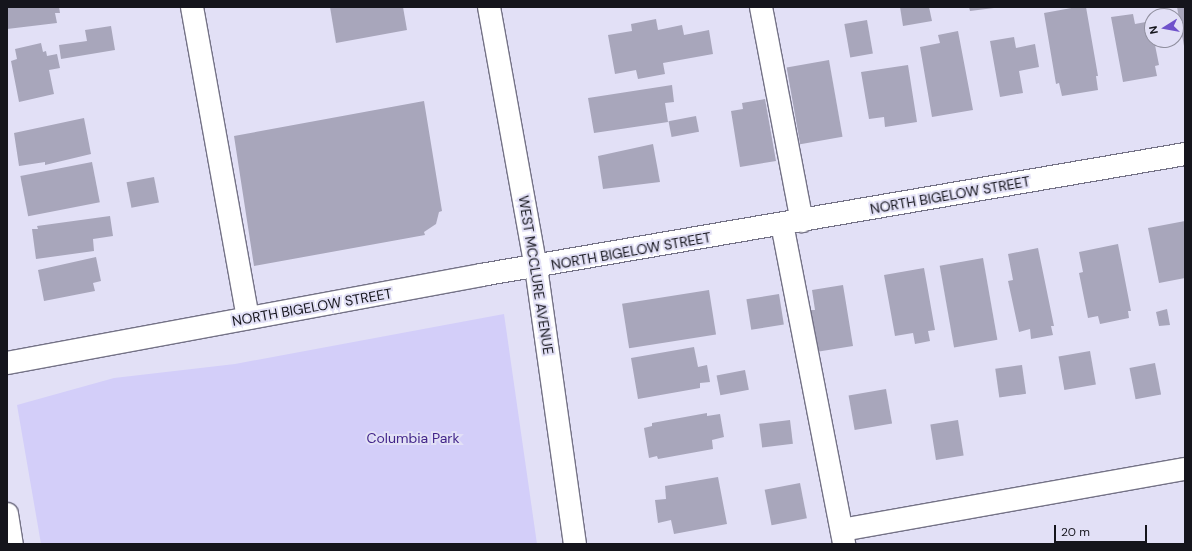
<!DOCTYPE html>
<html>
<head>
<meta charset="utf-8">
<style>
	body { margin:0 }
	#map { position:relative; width:1192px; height:551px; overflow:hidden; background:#e2e0f6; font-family:"DM Sans",sans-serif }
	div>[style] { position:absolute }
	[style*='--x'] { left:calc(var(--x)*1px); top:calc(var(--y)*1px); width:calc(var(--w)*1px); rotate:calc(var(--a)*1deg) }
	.green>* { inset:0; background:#d3cef9 }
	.building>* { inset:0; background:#a8a6bb; transform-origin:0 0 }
	.roads { filter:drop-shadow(1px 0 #747286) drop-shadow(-1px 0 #747286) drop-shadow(0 1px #747286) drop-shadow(0 -1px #747286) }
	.minor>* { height:22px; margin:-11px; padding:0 11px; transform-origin:11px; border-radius:11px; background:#fff }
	span { translate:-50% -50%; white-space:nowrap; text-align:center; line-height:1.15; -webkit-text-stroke:4px #e2e0f6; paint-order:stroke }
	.street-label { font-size:14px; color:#15151c }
	.park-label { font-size:14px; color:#42258a }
	.frame { position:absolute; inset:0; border:8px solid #15151c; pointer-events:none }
	.north { position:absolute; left:1144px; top:8px; width:40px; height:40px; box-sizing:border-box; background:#e2e0f6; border:1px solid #908f9f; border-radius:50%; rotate:259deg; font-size:11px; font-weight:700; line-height:16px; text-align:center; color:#15151c }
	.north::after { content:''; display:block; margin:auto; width:14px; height:18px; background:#6f52cb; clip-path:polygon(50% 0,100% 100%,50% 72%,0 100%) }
	.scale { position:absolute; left:1054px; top:525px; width:93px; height:18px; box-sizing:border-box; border:2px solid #15151c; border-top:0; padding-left:5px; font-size:12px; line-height:14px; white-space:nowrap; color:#15151c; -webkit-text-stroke:3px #e2e0f6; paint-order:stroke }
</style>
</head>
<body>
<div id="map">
	<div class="green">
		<div style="clip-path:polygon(504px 314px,537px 544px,41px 544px,17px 405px,114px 378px,235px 364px)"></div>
	</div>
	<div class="building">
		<div style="clip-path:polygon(7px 7px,59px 7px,60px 13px,55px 13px,57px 23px,7px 29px)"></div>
		<div style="clip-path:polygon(330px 7px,403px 7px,407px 30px,336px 43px)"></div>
		<div style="clip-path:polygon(900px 7px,929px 7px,932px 21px,903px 26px)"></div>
		<div style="clip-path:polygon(969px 7px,994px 7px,994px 8px,970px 11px)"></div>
		<div style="clip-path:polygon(1077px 7px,1086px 7px,1098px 76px,1096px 76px,1098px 90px,1062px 96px,1059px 83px,1056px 84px,1044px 13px)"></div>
		<div style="clip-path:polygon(1177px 7px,1185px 7px,1185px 46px,1184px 46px)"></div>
		<div style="clip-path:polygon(1133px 14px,1135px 24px,1151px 21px,1152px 40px,1154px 40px,1159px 65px,1155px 66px,1157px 76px,1123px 82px,1111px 17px)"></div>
		<div style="clip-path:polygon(656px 19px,658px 30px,682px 25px,684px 35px,709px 30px,713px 54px,663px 63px,665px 74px,638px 79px,636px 70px,615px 74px,608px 35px,632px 31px,631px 24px)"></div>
		<div style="left:867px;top:20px;width:34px;height:23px;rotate:80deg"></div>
		<div style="clip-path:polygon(111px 26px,115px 50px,61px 59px,59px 45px,87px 41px,85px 30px)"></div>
		<div style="clip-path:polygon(958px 31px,973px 110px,932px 117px,920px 47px,940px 43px,938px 35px)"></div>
		<div style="clip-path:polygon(1014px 37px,1016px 48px,1035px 44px,1039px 67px,1019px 71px,1023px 93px,1000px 97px,990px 41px)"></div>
		<div style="clip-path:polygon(41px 43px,43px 52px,46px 51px,47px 56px,57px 54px,60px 68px,49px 70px,54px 94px,19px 102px,11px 61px,17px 59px,15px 49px)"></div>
		<div style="left:829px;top:60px;width:78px;height:43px;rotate:80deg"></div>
		<div style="clip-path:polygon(908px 65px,917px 122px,885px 127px,884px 117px,869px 119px,861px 72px)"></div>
		<div style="clip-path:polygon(672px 85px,674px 102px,665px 103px,668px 122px,594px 133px,588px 98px)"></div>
		<div style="clip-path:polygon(765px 99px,776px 161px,740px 167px,731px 111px,743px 109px,742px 103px)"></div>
		<div style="clip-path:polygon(424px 101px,442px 211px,439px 212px,436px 224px,424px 232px,425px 235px,254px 266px,234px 136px)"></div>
		<div style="left:696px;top:116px;width:16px;height:28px;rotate:79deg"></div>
		<div style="clip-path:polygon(84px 118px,91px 154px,45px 165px,45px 162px,19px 166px,14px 133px)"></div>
		<div style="clip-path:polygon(653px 144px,660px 182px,603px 189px,598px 156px)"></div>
		<div style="left:92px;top:162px;width:41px;height:73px;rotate:79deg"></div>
		<div style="left:154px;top:177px;width:26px;height:28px;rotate:79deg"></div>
		<div style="clip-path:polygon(110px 216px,113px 236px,93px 239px,94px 251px,36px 259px,32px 229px,38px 229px,37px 226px)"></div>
		<div style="clip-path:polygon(1185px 221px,1185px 278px,1159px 283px,1148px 228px)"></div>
		<div style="clip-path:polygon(1118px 244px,1131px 311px,1128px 311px,1129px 318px,1100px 324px,1098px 316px,1088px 318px,1079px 273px,1083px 272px,1079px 252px)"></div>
		<div style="clip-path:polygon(1038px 248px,1054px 326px,1051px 326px,1053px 335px,1031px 339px,1030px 329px,1019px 332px,1008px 281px,1013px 280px,1008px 254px)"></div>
		<div style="clip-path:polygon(96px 257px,101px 281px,93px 283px,95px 291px,44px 301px,38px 270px)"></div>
		<div style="left:983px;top:258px;width:83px;height:44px;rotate:80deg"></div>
		<div style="clip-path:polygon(924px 268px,935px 330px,928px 331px,930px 341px,915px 344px,913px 333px,895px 336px,884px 275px)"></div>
		<div style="clip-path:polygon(843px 285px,853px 346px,816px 352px,809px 310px,815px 310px,812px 290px)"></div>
		<div style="left:709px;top:290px;width:45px;height:88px;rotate:81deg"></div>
		<div style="left:779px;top:294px;width:31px;height:33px;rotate:81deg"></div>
		<div style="clip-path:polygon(1167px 309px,1170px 325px,1159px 326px,1156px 312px)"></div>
		<div style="clip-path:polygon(694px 347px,698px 367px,707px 365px,710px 382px,700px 383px,700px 388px,638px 399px,631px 358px)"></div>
		<div style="left:1090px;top:351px;width:34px;height:32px;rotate:80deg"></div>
		<div style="left:1155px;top:363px;width:32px;height:26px;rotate:79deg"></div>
		<div style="left:1022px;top:365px;width:29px;height:27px;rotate:82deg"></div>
		<div style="left:745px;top:370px;width:20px;height:29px;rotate:79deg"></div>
		<div style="left:886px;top:389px;width:35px;height:38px;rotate:80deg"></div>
		<div style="clip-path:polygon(707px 413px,707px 416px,720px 414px,724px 437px,712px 440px,713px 449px,658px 459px,657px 456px,649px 458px,644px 428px,652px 426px,652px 423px)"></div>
		<div style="left:790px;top:420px;width:24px;height:31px;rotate:83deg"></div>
		<div style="left:958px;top:420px;width:36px;height:28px;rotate:81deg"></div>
		<div style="clip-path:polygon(718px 477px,727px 524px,674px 534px,671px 520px,658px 523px,655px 500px,666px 499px,665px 486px)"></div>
		<div style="left:800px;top:483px;width:36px;height:36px;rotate:79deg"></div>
	</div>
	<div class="roads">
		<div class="minor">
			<div style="--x:192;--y:7;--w:316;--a:79.8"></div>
			<div style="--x:489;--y:7;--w:264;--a:79.8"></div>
			<div style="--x:536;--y:267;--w:280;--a:82"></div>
			<div style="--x:761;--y:7;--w:218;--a:79.2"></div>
			<div style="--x:782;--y:224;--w:326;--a:79"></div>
			<div style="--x:7;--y:363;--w:482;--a:-10.5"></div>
			<div style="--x:481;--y:275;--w:714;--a:-9.75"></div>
			<div style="--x:7;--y:514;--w:30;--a:81"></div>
			<div style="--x:842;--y:530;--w:348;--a:-10.1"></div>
		</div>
	</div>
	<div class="street-label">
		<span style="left:950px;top:195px;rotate:-10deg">NORTH BIGELOW STREET</span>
		<span style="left:631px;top:251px;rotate:-10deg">NORTH BIGELOW STREET</span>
		<span style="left:536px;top:275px;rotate:81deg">WEST MCCLURE AVENUE</span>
		<span style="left:312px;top:307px;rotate:-10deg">NORTH BIGELOW STREET</span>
	</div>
	<div class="park-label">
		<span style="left:413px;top:438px">Columbia Park</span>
	</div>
	<div class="frame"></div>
	<div class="north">N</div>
	<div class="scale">20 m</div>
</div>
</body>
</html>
